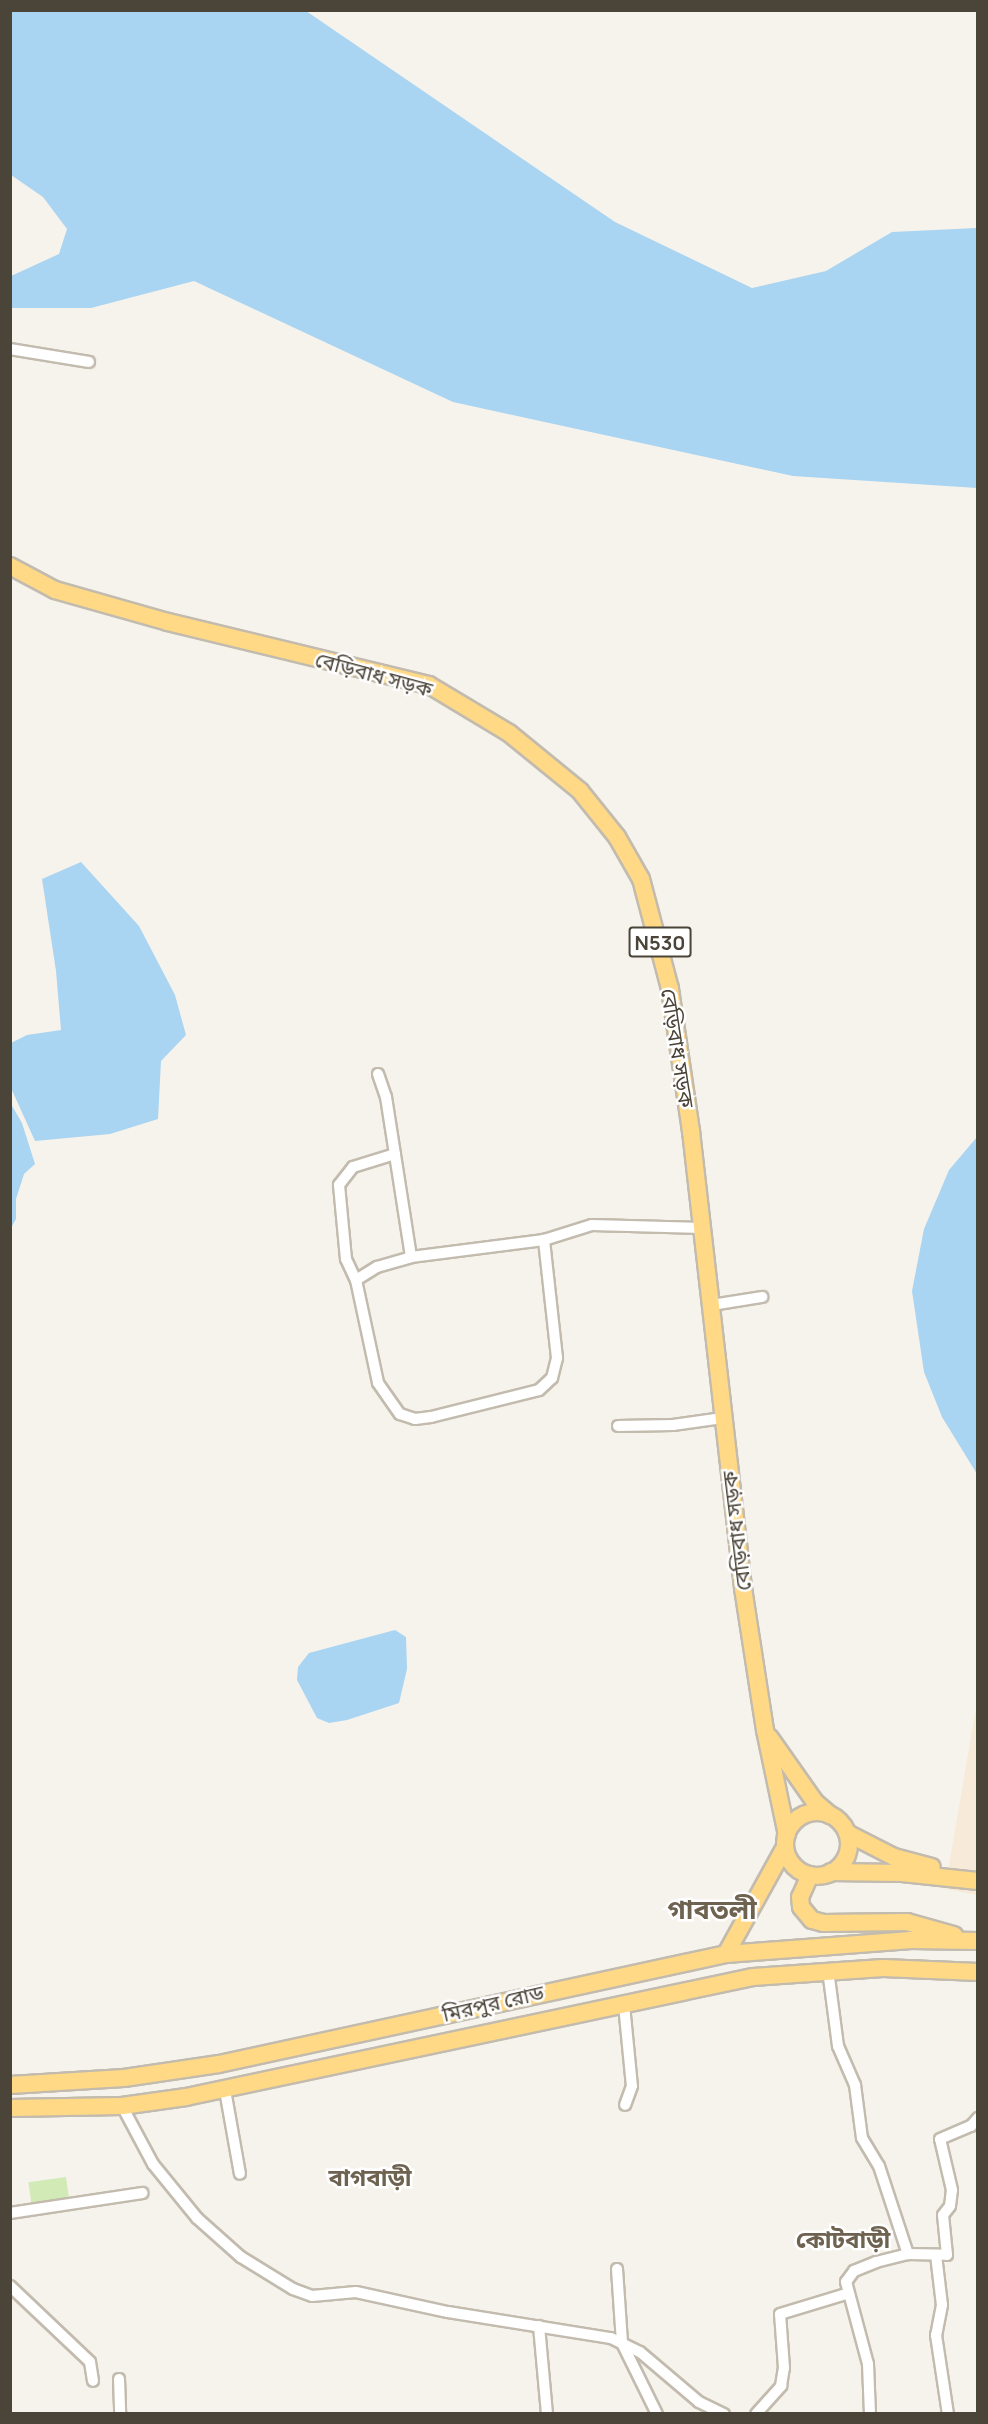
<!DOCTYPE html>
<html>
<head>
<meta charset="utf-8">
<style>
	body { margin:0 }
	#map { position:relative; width:988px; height:2424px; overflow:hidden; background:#f6f3ec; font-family:Manrope,"Noto Sans Bengali",sans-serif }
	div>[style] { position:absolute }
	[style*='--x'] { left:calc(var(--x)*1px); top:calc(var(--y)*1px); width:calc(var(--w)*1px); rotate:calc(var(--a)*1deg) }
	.commercial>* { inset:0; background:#f7ead8 }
	.green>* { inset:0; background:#d2eab5; transform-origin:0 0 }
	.water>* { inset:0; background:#a9d4f2 }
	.roads { filter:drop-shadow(2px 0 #c2bbae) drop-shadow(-2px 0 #c2bbae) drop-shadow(0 2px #c2bbae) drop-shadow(0 -2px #c2bbae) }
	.minor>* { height:10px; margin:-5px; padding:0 5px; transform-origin:5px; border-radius:5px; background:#fff }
	.trunk>* { height:16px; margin:-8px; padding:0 8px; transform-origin:8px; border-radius:8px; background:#ffd985 }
	.trunk>.ring { margin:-8px; padding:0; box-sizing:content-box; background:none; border:16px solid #ffd985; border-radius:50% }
	span { translate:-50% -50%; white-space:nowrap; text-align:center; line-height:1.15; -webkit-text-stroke:5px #fff; paint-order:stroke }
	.shield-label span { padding:2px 4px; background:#fff; border:2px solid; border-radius:4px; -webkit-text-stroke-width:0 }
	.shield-label { font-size:20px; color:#4b4439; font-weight:700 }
	.street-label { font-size:21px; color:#4b4439 }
	.quarter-label { font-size:24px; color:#6e6250; font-weight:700 }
	.district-label { font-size:27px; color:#6e6250; font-weight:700 }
	.frame { position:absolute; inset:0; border:12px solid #4b4439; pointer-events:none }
</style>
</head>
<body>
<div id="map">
	<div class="commercial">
		<div style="clip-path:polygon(977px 1702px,977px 1895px,945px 1889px)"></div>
	</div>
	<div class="green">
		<div style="left:66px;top:2177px;width:21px;height:38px;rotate:82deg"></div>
	</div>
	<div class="water">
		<div style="clip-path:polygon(11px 10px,306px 11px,615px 222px,752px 288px,826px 271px,892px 232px,977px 228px,977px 488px,793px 476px,453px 402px,194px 281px,91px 308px,11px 308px,11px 276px,59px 254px,67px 229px,43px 197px,11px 175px)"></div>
		<div style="clip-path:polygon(81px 862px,139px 926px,175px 995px,186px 1035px,161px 1061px,158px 1119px,110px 1134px,35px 1141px,11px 1088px,11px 1043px,27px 1035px,61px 1030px,56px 971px,42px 879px)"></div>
		<div style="clip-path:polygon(11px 1104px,22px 1123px,35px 1164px,24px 1174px,16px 1199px,16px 1219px,11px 1228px)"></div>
		<div style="clip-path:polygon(977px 1137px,977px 1474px,942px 1417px,924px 1372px,912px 1291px,924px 1229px,949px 1170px)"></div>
		<div style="clip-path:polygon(395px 1630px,406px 1637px,407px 1669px,399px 1703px,347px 1720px,329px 1723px,317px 1718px,297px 1680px,298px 1667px,309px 1653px)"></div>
	</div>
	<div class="roads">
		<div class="minor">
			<div style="--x:10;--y:349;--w:80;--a:9.3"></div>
			<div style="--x:378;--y:1074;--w:24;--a:71"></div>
			<div style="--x:386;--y:1097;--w:162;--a:81.1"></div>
			<div style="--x:395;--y:1154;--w:44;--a:162.8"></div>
			<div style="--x:353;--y:1167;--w:23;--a:128"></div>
			<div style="--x:339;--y:1185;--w:74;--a:84.6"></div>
			<div style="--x:346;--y:1259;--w:23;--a:65"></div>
			<div style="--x:356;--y:1280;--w:105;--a:77.9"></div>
			<div style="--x:378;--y:1383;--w:38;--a:55"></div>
			<div style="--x:400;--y:1414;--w:16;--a:18"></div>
			<div style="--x:415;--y:1419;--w:16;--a:-7"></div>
			<div style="--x:431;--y:1417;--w:111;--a:-14"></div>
			<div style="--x:539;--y:1390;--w:18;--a:-43"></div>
			<div style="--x:552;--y:1378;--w:21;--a:-76"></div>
			<div style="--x:557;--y:1358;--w:119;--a:-96.3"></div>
			<div style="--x:356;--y:1280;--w:25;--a:-32"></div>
			<div style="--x:377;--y:1267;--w:35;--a:-16"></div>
			<div style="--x:411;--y:1257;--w:134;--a:-7.3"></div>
			<div style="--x:544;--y:1240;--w:50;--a:-17.4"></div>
			<div style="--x:592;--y:1225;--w:111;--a:1.5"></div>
			<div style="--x:712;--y:1305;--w:51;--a:-9.1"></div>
			<div style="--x:618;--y:1426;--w:55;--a:-1"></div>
			<div style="--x:673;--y:1425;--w:50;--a:-8"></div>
			<div style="--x:828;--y:1970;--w:77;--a:82.5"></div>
			<div style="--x:838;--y:2046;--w:43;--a:66.4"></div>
			<div style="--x:855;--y:2085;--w:53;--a:82.5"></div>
			<div style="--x:862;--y:2138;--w:33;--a:59"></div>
			<div style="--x:879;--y:2166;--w:93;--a:71.8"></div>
			<div style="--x:624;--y:2005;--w:81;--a:84.4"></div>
			<div style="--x:632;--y:2086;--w:20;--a:110"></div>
			<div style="--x:225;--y:2090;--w:85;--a:79.9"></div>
			<div style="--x:122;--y:2106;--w:66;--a:61.9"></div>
			<div style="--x:153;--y:2164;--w:70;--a:50.8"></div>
			<div style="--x:197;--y:2218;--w:59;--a:41.6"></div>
			<div style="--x:241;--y:2257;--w:61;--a:31.6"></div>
			<div style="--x:293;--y:2289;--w:20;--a:20"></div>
			<div style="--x:312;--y:2296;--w:44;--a:-5.2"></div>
			<div style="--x:356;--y:2292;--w:94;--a:12.3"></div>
			<div style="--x:448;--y:2312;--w:165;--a:9.1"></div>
			<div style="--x:611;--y:2338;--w:32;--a:26"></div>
			<div style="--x:640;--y:2352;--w:77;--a:40.3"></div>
			<div style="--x:699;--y:2402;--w:28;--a:26"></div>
			<div style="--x:10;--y:2213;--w:134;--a:-8.6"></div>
			<div style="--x:936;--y:2255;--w:50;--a:83.2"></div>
			<div style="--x:942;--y:2305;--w:31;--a:101"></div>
			<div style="--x:936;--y:2335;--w:80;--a:81.4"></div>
			<div style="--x:617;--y:2269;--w:74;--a:86.1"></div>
			<div style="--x:622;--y:2343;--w:79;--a:63.8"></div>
			<div style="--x:10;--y:2286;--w:110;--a:43.5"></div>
			<div style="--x:90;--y:2362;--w:19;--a:81"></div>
			<div style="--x:539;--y:2326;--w:88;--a:84.8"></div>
			<div style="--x:119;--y:2379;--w:35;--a:88"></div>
			<div style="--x:756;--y:2414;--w:38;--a:-48"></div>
			<div style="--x:781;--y:2386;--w:18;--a:-81"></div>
			<div style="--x:784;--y:2368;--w:54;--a:-94.2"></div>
			<div style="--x:780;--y:2314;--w:69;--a:-16.9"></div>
			<div style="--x:870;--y:2414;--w:50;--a:-92.3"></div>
			<div style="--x:868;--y:2364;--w:85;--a:-105"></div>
			<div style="--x:846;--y:2282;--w:14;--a:-54"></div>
			<div style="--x:854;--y:2271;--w:24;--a:-22"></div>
			<div style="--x:876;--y:2262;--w:33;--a:-14"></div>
			<div style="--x:908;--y:2254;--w:39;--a:1"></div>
			<div style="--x:947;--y:2255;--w:40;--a:-95.7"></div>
			<div style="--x:943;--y:2215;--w:11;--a:-52"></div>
			<div style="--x:950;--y:2206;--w:16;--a:-83"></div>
			<div style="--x:952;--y:2190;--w:52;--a:-103.2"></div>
			<div style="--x:940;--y:2139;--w:34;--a:-23"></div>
			<div style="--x:971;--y:2126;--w:11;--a:-49"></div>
		</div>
		<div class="trunk">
			<div style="--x:10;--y:566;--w:51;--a:28.1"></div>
			<div style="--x:55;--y:590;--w:117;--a:15.8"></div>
			<div style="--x:168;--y:622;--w:268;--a:13.6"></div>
			<div style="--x:429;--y:685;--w:93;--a:31"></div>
			<div style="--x:509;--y:733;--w:92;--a:39.2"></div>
			<div style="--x:580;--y:791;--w:59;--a:51.2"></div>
			<div style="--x:617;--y:837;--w:48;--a:60.3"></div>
			<div style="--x:641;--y:879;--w:114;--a:75.2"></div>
			<div style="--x:670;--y:989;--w:144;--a:81.6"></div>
			<div style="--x:691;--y:1131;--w:460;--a:83.5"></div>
			<div style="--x:743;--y:1588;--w:144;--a:81.2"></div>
			<div style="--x:765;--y:1730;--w:107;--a:78.2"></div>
			<div style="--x:770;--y:1738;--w:78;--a:54.9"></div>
			<div style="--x:815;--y:1802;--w:20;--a:41"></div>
			<div class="ring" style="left:785px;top:1812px;width:48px;height:48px"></div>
			<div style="--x:847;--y:1833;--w:53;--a:27.1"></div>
			<div style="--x:894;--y:1857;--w:39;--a:15"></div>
			<div style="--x:831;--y:1872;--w:71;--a:0.8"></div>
			<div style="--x:902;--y:1873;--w:76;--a:6"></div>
			<div style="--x:810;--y:1875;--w:24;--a:114"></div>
			<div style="--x:800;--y:1897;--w:10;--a:84"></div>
			<div style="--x:801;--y:1907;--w:17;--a:50"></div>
			<div style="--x:812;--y:1920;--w:11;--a:15"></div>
			<div style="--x:823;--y:1923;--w:84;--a:-0.7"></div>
			<div style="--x:907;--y:1922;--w:49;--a:15.5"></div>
			<div style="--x:726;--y:1954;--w:122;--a:-61.1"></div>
			<div style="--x:10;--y:2085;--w:114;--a:-3.5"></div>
			<div style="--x:124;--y:2078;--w:96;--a:-8.4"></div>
			<div style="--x:219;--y:2064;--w:519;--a:-12.24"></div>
			<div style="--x:726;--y:1954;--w:186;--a:-4.3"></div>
			<div style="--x:911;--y:1940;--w:67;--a:0.9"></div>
			<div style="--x:10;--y:2108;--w:112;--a:-1"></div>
			<div style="--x:122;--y:2106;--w:65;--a:-8"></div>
			<div style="--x:186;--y:2097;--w:580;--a:-11.95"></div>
			<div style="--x:753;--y:1977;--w:130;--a:-4"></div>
			<div style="--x:883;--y:1968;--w:95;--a:2.4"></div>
		</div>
	</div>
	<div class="shield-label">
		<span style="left:660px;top:942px">N530</span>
	</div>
	<div class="street-label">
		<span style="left:374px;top:674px;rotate:15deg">বেড়িবাধ সড়ক</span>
		<span style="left:678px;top:1048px;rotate:81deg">বেড়িবাধ সড়ক</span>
		<span style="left:736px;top:1531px;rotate:-97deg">বেড়িবাধ সড়ক</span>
		<span style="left:493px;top:2003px;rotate:-13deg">মিরপুর রোড</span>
	</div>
	<div class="quarter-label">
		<span style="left:370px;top:2177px">বাগবাড়ী</span>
		<span style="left:843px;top:2239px">কোটবাড়ী</span>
	</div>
	<div class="district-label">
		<span style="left:712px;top:1909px">গাবতলী</span>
	</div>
	<div class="frame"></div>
</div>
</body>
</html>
